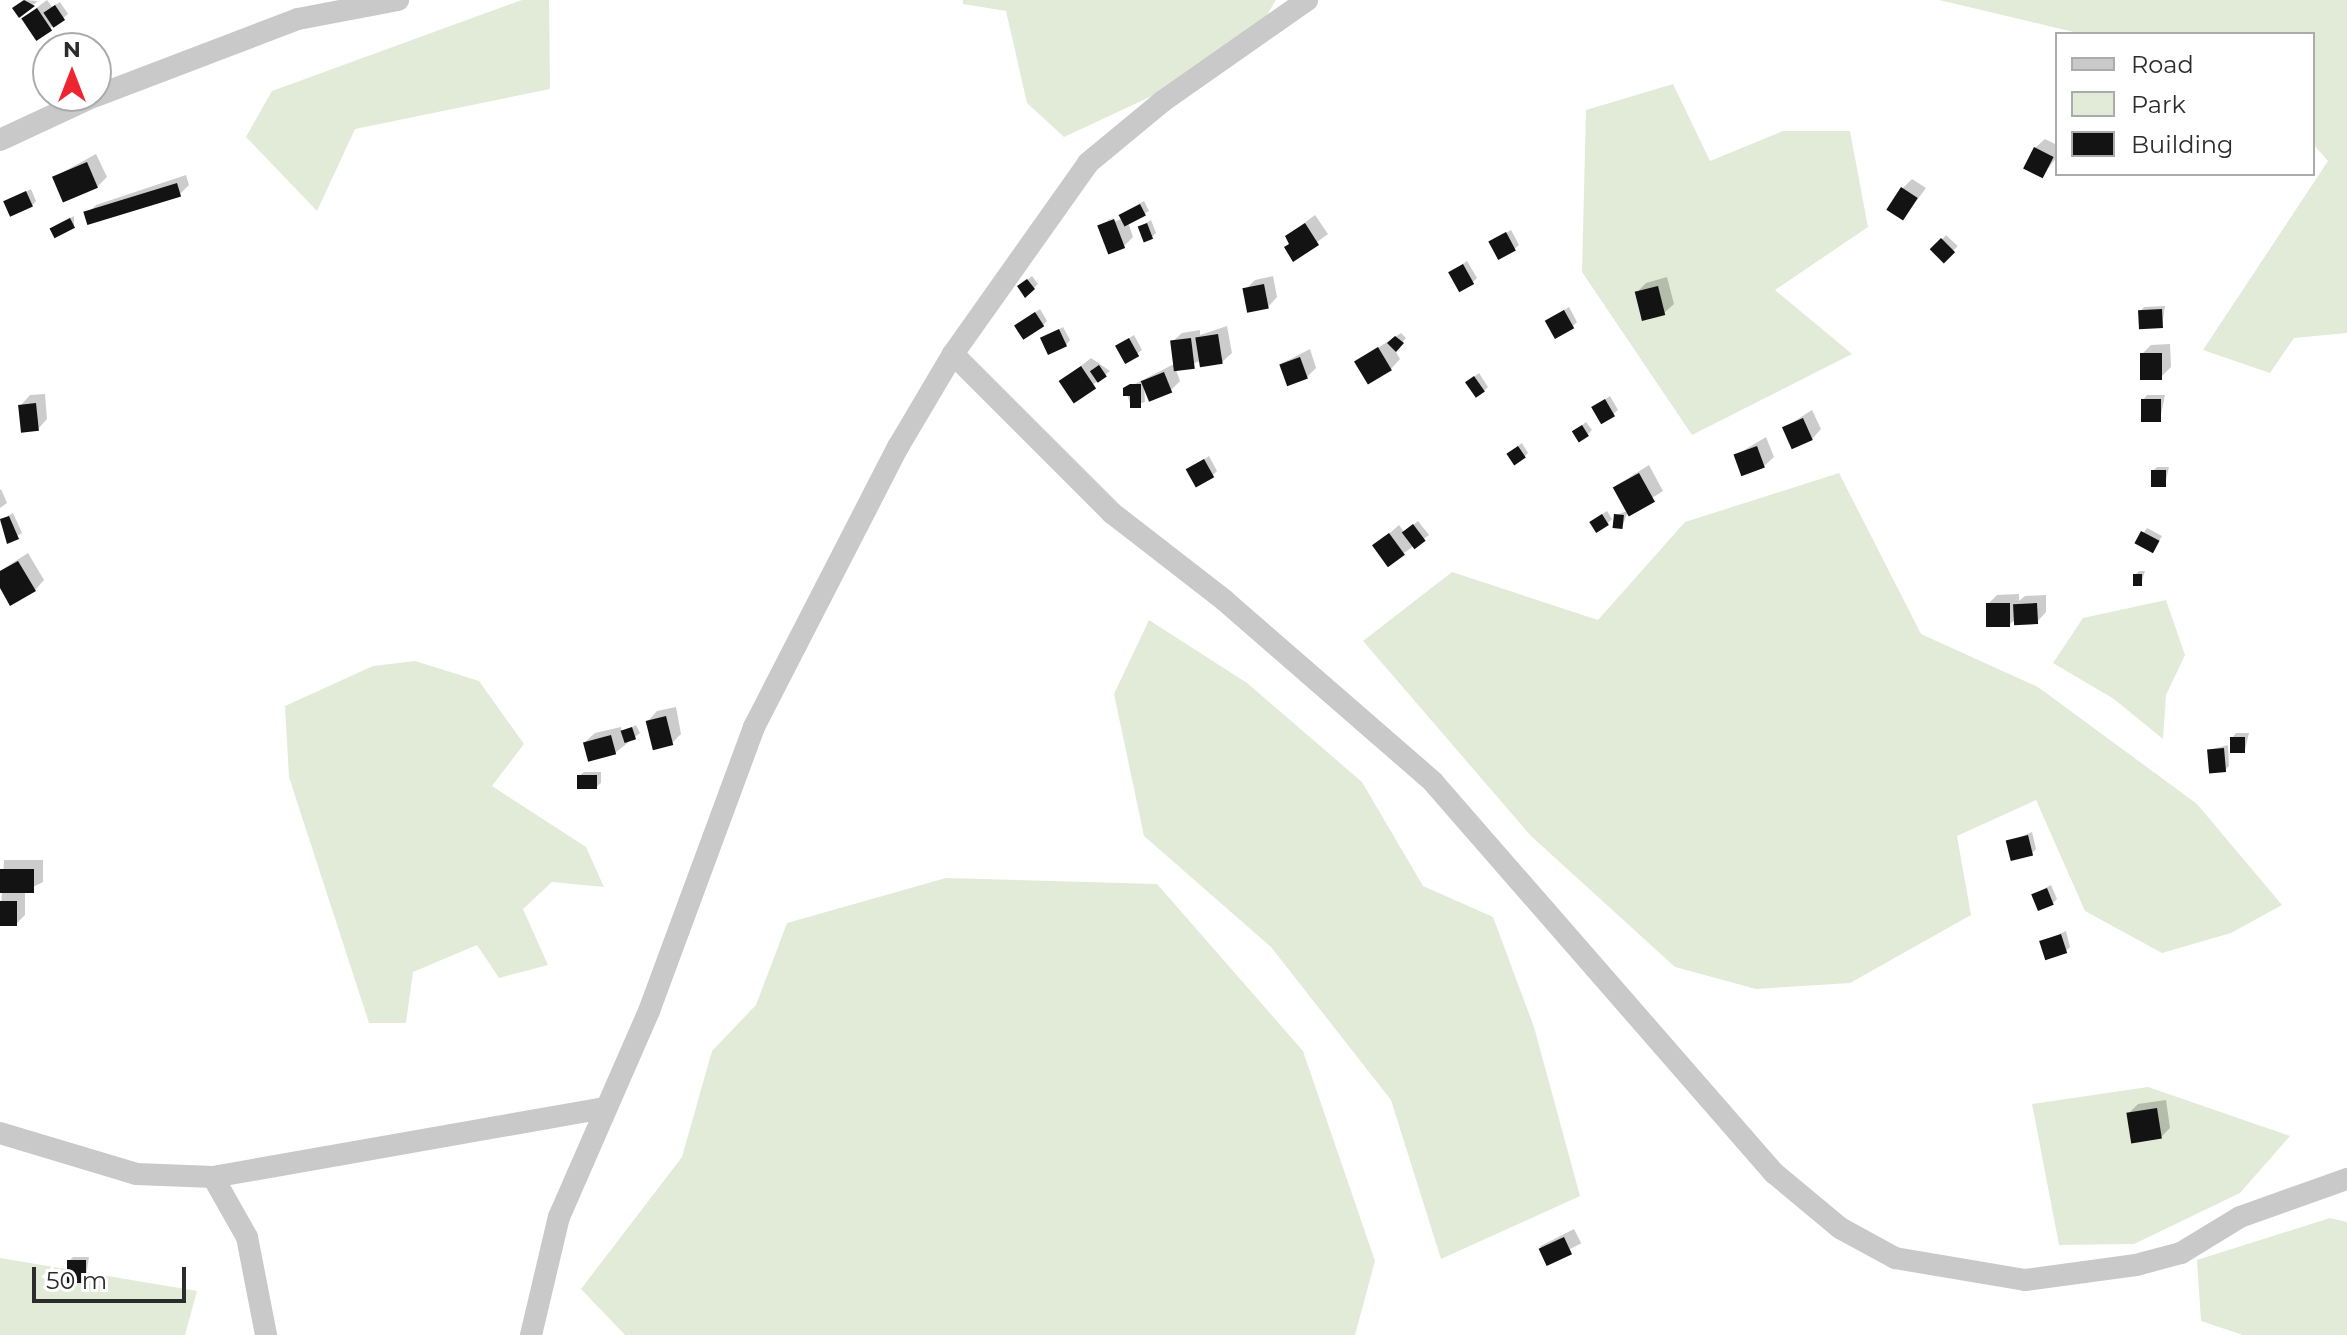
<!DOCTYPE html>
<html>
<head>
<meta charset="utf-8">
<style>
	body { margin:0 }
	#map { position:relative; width:2347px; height:1335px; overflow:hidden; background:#fff; font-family:Montserrat,sans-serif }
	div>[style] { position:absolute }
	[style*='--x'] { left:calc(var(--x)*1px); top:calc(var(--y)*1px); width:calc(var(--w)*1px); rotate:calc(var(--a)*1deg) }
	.green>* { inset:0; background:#e2ebd8 }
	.shadow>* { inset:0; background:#0003; transform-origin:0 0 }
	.building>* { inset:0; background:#131313; transform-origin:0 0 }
	.minor>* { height:22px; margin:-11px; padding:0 11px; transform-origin:11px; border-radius:11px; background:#c9c9c9 }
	span { translate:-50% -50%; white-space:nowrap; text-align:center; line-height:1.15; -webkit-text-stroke:8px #fff; paint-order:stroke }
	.legend { position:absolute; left:2055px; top:32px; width:260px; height:144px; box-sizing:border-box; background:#fff; border:2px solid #ababab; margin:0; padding:10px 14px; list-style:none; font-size:24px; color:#2c2c2c }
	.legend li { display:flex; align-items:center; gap:16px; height:40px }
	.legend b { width:40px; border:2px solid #ababab }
	.north { position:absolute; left:32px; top:32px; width:80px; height:80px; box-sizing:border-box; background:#fff; border:2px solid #ababab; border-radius:50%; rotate:0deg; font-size:22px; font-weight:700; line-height:32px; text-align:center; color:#2c2c2c }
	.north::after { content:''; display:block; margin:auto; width:28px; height:36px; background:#ee2430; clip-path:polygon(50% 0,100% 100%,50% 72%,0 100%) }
	.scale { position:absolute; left:32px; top:1267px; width:154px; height:36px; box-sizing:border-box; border:4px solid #2c2c2c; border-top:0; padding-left:10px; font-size:24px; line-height:28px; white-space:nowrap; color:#2c2c2c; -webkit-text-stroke:6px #fff; paint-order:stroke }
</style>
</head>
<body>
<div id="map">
	<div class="green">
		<div style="clip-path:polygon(522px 0,549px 0,550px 89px,355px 129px,317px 211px,246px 137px,272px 91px)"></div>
		<div style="clip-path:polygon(963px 0,1276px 0,1261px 25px,1169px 88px,1064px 137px,1027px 103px,1006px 11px,963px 4px)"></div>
		<div style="clip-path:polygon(1939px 0,2347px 0,2347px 333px,2294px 338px,2270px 373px,2203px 350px,2328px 161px,2313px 144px,2313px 34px,2082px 34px)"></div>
		<div style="clip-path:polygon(1673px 84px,1710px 161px,1783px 131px,1850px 131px,1868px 227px,1775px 290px,1852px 354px,1692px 435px,1582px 272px,1586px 110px)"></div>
		<div style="clip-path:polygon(1839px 473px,1921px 634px,2038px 687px,2197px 804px,2282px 905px,2231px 933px,2162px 953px,2085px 911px,2036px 800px,1957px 836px,1971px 915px,1850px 983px,1756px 989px,1675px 967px,1531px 836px,1363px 641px,1452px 572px,1598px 620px,1685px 522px)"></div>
		<div style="clip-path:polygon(2166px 600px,2185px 655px,2166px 695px,2163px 739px,2114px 699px,2053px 663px,2083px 618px)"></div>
		<div style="clip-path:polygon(1149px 620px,1247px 683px,1362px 782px,1423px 886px,1493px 917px,1534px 1027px,1580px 1196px,1441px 1259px,1391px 1100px,1271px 947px,1144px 836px,1114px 694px)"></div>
		<div style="clip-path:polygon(415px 661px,479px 681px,524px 744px,492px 786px,586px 847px,604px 887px,552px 882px,523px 909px,548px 965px,499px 978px,477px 945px,413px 972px,406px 1023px,369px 1023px,289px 777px,285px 706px,373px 666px)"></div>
		<div style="clip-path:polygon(946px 878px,1157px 884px,1303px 1051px,1375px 1261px,1355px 1335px,625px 1335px,581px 1289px,682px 1157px,712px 1051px,756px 1005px,787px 923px)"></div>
		<div style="clip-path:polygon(2148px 1087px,2290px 1136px,2240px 1193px,2134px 1244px,2059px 1245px,2032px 1104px)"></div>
		<div style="clip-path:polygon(2330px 1218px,2347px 1222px,2347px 1335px,2243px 1335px,2201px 1321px,2197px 1260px)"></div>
		<div style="clip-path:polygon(0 1258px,197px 1291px,185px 1335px,0 1335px)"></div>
	</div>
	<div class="shadow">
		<div style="clip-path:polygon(25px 0,38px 1px,20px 15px,19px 4px)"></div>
		<div style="clip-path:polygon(47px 0,52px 7px,60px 2px,68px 14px,50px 28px,23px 18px)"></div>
		<div style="clip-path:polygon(2045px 139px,2057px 145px,2057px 157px,2043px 175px,2035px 148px)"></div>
		<div style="clip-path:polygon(96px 154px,107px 177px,97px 187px,54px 177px)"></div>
		<div style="clip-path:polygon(186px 175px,189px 185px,180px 194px,87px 214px,96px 205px)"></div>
		<div style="clip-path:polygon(1912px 179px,1926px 188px,1903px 219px,1903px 188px)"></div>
		<div style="clip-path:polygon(31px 189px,36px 201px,32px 206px,5px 202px)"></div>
		<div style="clip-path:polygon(evenodd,1144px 201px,1149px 211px,1128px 222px,1133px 237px,1124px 246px,1099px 226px,1144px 201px,1123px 214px,1124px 218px,1108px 224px,1108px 220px,1123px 214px)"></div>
		<div style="clip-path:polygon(1315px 215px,1328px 234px,1294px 259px,1287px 236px)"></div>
		<div style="clip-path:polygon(74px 216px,74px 227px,52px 229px,56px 225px)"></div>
		<div style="clip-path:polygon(1151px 220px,1156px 233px,1152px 237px,1140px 227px)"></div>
		<div style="clip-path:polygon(1511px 230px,1519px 245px,1514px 249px,1491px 242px)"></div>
		<div style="left:1946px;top:235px;width:16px;height:19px;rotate:43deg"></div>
		<div style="clip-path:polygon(1467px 261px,1477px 278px,1473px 282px,1450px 273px)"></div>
		<div style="clip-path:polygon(1032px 276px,1038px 284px,1034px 288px,1023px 283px)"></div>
		<div style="clip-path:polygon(1273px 276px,1277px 297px,1268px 307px,1246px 289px,1255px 280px)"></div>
		<div style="clip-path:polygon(1667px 277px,1674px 304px,1664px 313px,1637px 292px,1646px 283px)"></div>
		<div style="clip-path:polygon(2165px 306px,2162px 326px,2140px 311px,2144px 307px)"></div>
		<div style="clip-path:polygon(1569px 307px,1577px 322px,1573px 326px,1546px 320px)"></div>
		<div style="clip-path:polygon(1040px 309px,1047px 321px,1043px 325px,1021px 322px)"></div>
		<div style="clip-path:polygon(1227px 326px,1232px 353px,1222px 362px,1200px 361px,1176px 370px,1180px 381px,1171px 390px,1144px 384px,1145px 402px,1131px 406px,1125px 389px,1176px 363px,1172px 342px,1182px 333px,1200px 330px,1200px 335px)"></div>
		<div style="clip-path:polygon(1063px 327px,1070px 340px,1066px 345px,1042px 339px)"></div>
		<div style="clip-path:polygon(1401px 333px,1406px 338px,1395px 350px,1400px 359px,1391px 369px,1356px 362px)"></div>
		<div style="clip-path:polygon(1134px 335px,1142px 350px,1137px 354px,1117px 346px)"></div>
		<div style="clip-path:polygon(2170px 344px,2171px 367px,2161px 377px,2142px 354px,2151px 345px)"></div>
		<div style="clip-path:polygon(1310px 349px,1316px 368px,1307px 377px,1281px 364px)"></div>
		<div style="clip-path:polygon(1091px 358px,1110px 371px,1074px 400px,1061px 382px)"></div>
		<div style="clip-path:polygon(1479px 373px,1488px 387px,1484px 391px,1471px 379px)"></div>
		<div style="clip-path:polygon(45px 394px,47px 419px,38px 429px,21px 405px,30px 395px)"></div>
		<div style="clip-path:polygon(2147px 395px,2165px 395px,2160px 420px,2143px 400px)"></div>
		<div style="clip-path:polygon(1610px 396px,1618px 410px,1613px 414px,1594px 407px)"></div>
		<div style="clip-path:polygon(1812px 410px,1821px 429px,1812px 439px,1784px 428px)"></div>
		<div style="clip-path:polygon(1586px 422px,1592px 430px,1588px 434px,1575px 431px)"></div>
		<div style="clip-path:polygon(1766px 437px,1774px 457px,1764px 466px,1736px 455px)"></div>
		<div style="clip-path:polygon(1522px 443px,1528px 453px,1524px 457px,1509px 453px)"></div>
		<div style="clip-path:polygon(1209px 456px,1217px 471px,1213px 475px,1187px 470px)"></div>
		<div style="clip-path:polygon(1649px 465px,1663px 491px,1627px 514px,1622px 527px,1616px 515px,1627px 511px,1614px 487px)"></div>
		<div style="clip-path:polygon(2157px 467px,2169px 467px,2165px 485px,2153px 471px)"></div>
		<div style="clip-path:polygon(1px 489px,7px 503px,0 508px,0 490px)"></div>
		<div style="clip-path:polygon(1607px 511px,1612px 519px,1608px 523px,1596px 518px)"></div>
		<div style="clip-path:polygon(13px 513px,22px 533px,8px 541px,0 521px)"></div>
		<div style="clip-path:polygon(1418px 521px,1429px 535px,1404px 553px,1375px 546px,1399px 525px,1404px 532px)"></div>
		<div style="clip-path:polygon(2147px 528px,2162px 536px,2153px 551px,2137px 542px)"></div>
		<div style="clip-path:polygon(28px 553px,44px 580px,35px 590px,0 584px,0 571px)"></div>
		<div style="clip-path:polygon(2139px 571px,2145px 571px,2141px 584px,2135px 575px)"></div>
		<div style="clip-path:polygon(2019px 594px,2019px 601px,2025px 596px,2046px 595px,2046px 612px,2037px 622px,2016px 619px,2010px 624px,1988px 604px,1997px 595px)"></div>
		<div style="clip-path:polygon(676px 707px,681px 734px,672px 743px,648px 721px,657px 711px)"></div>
		<div style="clip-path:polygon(636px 725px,640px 733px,615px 753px,585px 742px,595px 733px,621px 727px,622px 733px)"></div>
		<div style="clip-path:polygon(2236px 733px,2249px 733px,2245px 750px,2232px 738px)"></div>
		<div style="clip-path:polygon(2228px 745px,2229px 766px,2225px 770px,2209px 750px)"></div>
		<div style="clip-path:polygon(584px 772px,601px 772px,601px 783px,596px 787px,579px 776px)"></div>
		<div style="clip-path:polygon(2032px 832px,2036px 849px,2032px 853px,2008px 842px)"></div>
		<div style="clip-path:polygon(4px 860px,43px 860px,43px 882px,25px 891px,25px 915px,16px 924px,0 924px)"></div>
		<div style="clip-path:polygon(2051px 885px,2057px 899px,2053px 903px,2034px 894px)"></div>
		<div style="clip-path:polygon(2066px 931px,2070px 947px,2066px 951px,2042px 942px)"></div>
		<div style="clip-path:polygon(2166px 1100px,2170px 1128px,2161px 1137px,2128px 1114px,2138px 1104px)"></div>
		<div style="left:1574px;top:1229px;width:16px;height:38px;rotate:63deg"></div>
		<div style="clip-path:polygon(73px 1257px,89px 1257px,85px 1282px,69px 1261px)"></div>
	</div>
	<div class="building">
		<div style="clip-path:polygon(24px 0,35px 6px,19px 18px,12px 8px)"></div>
		<div style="left:55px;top:5px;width:18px;height:14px;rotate:56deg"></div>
		<div style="left:37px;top:8px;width:27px;height:19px;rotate:56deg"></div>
		<div style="left:2034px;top:147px;width:22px;height:24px;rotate:27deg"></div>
		<div style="left:87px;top:162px;width:28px;height:38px;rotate:67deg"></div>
		<div style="left:177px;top:183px;width:14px;height:98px;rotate:73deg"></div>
		<div style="left:1901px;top:187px;width:20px;height:27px;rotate:33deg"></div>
		<div style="left:26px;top:191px;width:17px;height:25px;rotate:66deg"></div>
		<div style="left:1140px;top:204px;width:13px;height:24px;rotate:63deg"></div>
		<div style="left:70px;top:218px;width:11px;height:23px;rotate:63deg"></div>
		<div style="left:1114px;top:219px;width:31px;height:18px;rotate:69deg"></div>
		<div style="left:1147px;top:223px;width:17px;height:10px;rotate:69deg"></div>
		<div style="clip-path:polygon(1305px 223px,1319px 245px,1293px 262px,1284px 247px,1289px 244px,1285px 236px)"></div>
		<div style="left:1506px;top:232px;width:21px;height:20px;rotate:62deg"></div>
		<div style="left:1941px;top:238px;width:20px;height:16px;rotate:45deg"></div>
		<div style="left:1463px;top:264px;width:23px;height:17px;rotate:61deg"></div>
		<div style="clip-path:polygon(1027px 279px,1035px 289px,1025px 298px,1017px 286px)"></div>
		<div style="left:1264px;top:284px;width:25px;height:22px;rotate:79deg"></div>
		<div style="left:1658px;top:286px;width:30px;height:24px;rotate:76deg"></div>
		<div style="left:2162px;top:309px;width:19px;height:24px;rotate:87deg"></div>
		<div style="left:1564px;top:310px;width:21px;height:22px;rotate:61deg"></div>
		<div style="left:1035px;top:312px;width:17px;height:25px;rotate:57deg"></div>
		<div style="left:1059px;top:329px;width:19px;height:21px;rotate:65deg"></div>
		<div style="left:1218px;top:334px;width:30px;height:23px;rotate:81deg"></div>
		<div style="clip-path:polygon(1395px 336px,1404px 343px,1396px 352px,1387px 343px)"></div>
		<div style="left:1129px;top:338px;width:21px;height:16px;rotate:61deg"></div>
		<div style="left:1191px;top:338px;width:31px;height:21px;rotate:83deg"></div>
		<div style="left:1378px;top:347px;width:27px;height:28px;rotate:59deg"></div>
		<div style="left:2140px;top:353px;width:22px;height:27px"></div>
		<div style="left:1300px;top:357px;width:23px;height:22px;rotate:70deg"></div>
		<div style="left:1099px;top:365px;width:14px;height:11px;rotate:56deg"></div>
		<div style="left:1081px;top:366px;width:27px;height:27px;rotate:56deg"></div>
		<div style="left:1164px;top:372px;width:22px;height:25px;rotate:68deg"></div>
		<div style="left:1474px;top:376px;width:19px;height:11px;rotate:55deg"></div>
		<div style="clip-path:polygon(1130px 384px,1141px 384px,1141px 408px,1130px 408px,1130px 396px,1123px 396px,1123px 388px)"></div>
		<div style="left:1605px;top:399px;width:20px;height:16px;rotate:60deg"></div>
		<div style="left:2141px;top:399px;width:20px;height:23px"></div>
		<div style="left:36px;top:403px;width:28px;height:18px;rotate:84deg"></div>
		<div style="left:1803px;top:418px;width:24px;height:23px;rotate:66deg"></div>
		<div style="left:1582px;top:425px;width:13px;height:12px;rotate:58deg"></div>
		<div style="left:1518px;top:446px;width:14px;height:14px;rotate:56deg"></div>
		<div style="left:1757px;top:446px;width:23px;height:25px;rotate:70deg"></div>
		<div style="left:1204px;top:459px;width:21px;height:21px;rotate:61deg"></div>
		<div style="left:2166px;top:470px;width:17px;height:15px;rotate:90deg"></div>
		<div style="left:1639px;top:473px;width:33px;height:30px;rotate:61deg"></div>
		<div style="left:1602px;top:514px;width:13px;height:15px;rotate:58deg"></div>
		<div style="left:1614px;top:514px;width:10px;height:14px;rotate:6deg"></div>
		<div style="clip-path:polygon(9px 516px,19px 539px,7px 544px,0 519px)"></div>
		<div style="left:1413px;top:524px;width:21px;height:14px;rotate:53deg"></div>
		<div style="left:2141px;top:531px;width:21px;height:14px;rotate:28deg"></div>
		<div style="left:1389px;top:533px;width:27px;height:21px;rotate:54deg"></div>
		<div style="clip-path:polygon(18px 561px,36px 591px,10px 606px,0 588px,0 571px)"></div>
		<div style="left:2133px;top:574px;width:9px;height:12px"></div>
		<div style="left:1986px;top:603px;width:24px;height:24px"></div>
		<div style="left:2037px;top:603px;width:21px;height:24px;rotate:87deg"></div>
		<div style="left:666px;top:716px;width:30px;height:21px;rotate:76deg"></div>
		<div style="left:632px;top:727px;width:13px;height:12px;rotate:72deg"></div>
		<div style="left:611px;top:735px;width:20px;height:29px;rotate:75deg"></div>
		<div style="left:2230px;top:737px;width:15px;height:16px"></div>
		<div style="left:2224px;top:748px;width:24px;height:17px;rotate:85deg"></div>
		<div style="left:577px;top:775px;width:20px;height:14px"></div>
		<div style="left:2028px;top:835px;width:21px;height:23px;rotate:76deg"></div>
		<div style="left:0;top:869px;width:34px;height:24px"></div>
		<div style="left:2047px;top:888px;width:18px;height:17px;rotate:68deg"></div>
		<div style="left:0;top:901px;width:17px;height:25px"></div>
		<div style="left:2061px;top:934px;width:20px;height:23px;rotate:72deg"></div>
		<div style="left:2157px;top:1108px;width:31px;height:31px;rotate:81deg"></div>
		<div style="left:1564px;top:1237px;width:19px;height:28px;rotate:65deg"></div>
		<div style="left:67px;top:1260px;width:19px;height:23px"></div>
	</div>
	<div class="minor">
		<div style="--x:96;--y:96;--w:216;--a:-20.9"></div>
		<div style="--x:298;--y:19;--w:102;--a:-10.8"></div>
		<div style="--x:0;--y:140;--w:105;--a:-24.9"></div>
		<div style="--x:953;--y:354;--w:225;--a:45"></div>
		<div style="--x:1112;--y:513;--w:142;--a:37.8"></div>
		<div style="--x:1224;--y:600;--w:277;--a:41"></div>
		<div style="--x:1433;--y:782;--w:519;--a:48.91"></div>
		<div style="--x:1774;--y:1173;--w:86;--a:39.8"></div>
		<div style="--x:1840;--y:1228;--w:63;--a:28.6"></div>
		<div style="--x:1895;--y:1258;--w:132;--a:9.6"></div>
		<div style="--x:2025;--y:1280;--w:112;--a:-7.7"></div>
		<div style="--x:2136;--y:1265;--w:47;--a:-14.9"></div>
		<div style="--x:2181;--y:1253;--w:69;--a:-31.4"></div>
		<div style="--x:2240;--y:1217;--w:114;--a:-19.6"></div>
		<div style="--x:0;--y:1133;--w:143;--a:16.7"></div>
		<div style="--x:137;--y:1174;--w:76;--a:2.3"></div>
		<div style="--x:213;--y:1177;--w:399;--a:-10"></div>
		<div style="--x:213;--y:1177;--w:69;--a:60.5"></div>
		<div style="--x:247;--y:1237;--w:100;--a:79"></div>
		<div style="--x:531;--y:1335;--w:121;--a:-76.7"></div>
		<div style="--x:559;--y:1217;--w:225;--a:-66.4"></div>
		<div style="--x:649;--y:1011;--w:303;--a:-69.7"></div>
		<div style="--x:754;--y:727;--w:315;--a:-62.8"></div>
		<div style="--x:898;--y:447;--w:108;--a:-59.4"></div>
		<div style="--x:953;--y:354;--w:234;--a:-54.7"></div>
		<div style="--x:1088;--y:163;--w:97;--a:-39.6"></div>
		<div style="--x:1163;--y:101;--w:176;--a:-35"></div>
	</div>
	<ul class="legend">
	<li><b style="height:10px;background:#c9c9c9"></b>Road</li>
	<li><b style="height:22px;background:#e2ebd8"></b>Park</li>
	<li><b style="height:22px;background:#131313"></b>Building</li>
	</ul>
	<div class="north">N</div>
	<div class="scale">50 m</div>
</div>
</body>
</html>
